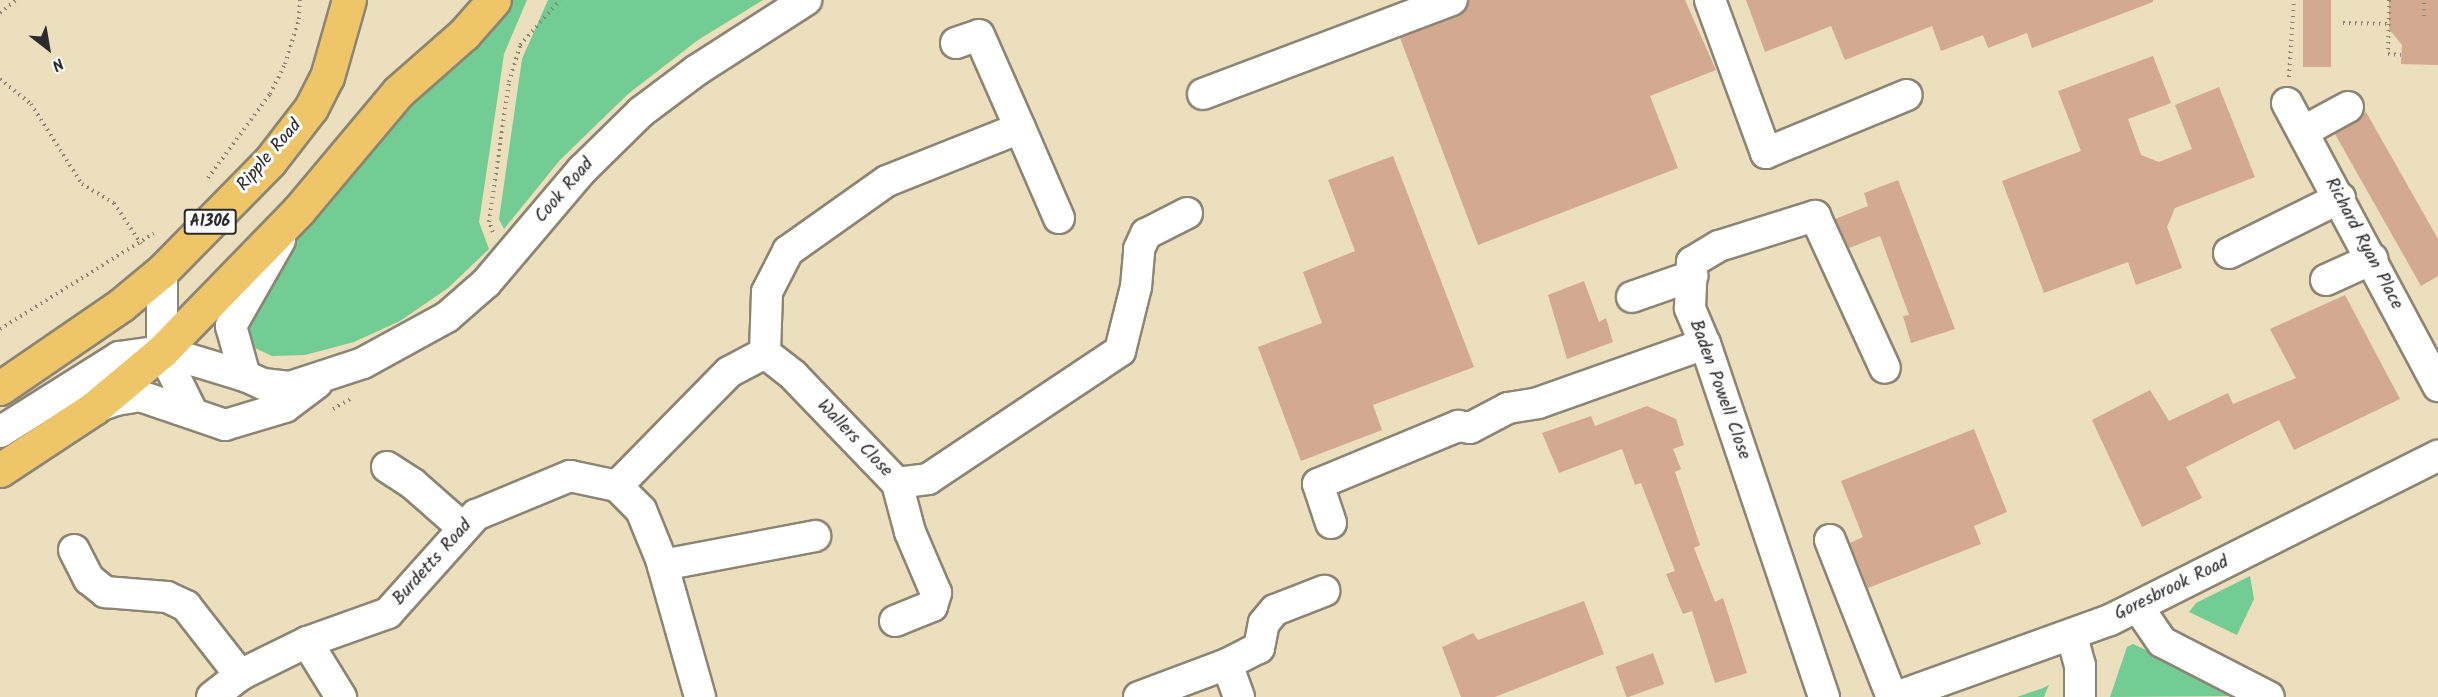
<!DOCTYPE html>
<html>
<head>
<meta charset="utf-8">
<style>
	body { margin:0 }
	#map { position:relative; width:2438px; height:697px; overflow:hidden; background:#ecdfbd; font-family:Kalam,sans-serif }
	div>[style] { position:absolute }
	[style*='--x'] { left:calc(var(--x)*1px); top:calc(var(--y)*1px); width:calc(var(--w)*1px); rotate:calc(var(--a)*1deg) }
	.green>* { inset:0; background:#72cc93 }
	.building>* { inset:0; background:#d3a990; transform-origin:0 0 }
	.path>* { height:4px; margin-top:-2px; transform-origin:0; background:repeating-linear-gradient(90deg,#8c8574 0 1.5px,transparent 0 6px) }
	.roads { filter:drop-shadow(2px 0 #8c8574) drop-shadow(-2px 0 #8c8574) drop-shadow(0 2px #8c8574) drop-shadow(0 -2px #8c8574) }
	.minor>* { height:30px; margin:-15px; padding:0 15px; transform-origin:15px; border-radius:15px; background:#fff }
	.major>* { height:33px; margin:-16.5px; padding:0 16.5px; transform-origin:16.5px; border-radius:16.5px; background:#eec569 }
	span { translate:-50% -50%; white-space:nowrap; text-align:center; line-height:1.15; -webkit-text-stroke:6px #fff; paint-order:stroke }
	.shield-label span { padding:2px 4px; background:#fff; border:2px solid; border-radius:4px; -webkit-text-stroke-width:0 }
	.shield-label { font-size:16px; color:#2b2b2b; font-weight:700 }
	.street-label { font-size:18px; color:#2b2b2b }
	.north { position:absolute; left:18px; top:18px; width:60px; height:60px; -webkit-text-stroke:4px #fff; paint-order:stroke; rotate:149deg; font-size:16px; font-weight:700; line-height:24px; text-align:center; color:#2b2b2b }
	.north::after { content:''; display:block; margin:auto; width:21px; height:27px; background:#2b2b2b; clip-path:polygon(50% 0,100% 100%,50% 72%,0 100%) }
</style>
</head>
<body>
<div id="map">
	<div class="green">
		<div style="clip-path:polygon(510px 0,527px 0,504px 54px,479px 222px,489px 249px,448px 288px,400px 321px,354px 342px,305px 355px,272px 356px,255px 348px,244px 335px,239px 295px,475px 25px)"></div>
		<div style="clip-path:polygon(548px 0,763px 0,698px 40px,628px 94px,560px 160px,504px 229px,499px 219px,522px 59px)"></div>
		<div style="clip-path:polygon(2250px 576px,2254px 599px,2237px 635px,2189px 612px,2196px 603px)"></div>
		<div style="clip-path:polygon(2133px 644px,2230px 689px,2228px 696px,2110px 697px,2127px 647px)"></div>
		<div style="clip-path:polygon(2049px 685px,2044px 697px,2017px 697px,2043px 688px)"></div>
	</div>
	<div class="building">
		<div style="clip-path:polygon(1469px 0,1685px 0,1716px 70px,1650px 96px,1678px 168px,1478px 245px,1400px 38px,1459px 16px)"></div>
		<div style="clip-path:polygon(1746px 0,2153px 0,2153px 2px,2032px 48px,2027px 33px,1988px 48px,1983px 35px,1941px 51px,1932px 26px,1845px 60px,1831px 26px,1765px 52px)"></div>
		<div style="left:2303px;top:0;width:28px;height:67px"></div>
		<div style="clip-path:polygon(2389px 0,2438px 0,2438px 65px,2401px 64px,2402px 45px,2389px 29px)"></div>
		<div style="clip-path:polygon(2153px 56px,2171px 103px,2128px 119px,2141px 155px,2159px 162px,2192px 149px,2175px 105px,2219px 87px,2255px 177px,2175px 208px,2167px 227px,2182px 268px,2136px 285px,2128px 262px,2044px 293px,2002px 181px,2081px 151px,2058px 91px)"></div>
		<div style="clip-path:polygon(2366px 112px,2438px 239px,2438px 276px,2421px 286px,2335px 134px)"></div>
		<div style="clip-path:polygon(1393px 156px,1474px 367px,1373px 405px,1382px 430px,1301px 461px,1258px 347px,1322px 323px,1303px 272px,1355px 251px,1328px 180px)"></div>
		<div style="clip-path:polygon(1898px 180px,1955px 329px,1911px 343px,1903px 316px,1909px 315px,1880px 236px,1849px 248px,1835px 219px,1868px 206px,1864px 193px)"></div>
		<div style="clip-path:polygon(1584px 281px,1599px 322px,1606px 318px,1613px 342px,1567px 359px,1548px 295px)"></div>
		<div style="clip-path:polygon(2345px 295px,2400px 399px,2294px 450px,2279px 420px,2186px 467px,2202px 498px,2142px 527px,2092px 420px,2150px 390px,2169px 421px,2228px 393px,2233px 404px,2296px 378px,2270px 329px)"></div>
		<div style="clip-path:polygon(1647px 406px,1676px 419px,1684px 445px,1673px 449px,1681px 469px,1675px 472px,1700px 545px,1694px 548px,1715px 602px,1723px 598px,1747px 673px,1715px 683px,1692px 611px,1683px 614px,1666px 574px,1675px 571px,1641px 483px,1635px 485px,1622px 449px,1559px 473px,1542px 433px,1591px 416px,1595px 426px)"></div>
		<div style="clip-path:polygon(1974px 429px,2007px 512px,1974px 526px,1981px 544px,1868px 588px,1850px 543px,1863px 537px,1841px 481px)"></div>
		<div style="clip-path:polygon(1584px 601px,1604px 654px,1495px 697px,1461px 697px,1442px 647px,1473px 633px,1478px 640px)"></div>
		<div style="left:1653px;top:653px;width:33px;height:40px;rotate:70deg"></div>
	</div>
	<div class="path">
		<div style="--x:2389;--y:0;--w:54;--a:91.1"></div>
		<div style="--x:2388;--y:54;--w:13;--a:4"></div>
		<div style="--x:0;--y:13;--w:21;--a:-39"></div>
		<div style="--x:2424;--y:16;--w:16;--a:-90"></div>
		<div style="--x:2343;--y:23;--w:45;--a:1.3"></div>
		<div style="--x:2289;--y:77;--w:77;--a:-86.3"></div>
		<div style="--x:0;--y:79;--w:40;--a:39"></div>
		<div style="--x:31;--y:104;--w:95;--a:57.5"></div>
		<div style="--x:82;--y:184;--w:37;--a:31"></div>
		<div style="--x:114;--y:203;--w:49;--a:56.6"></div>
		<div style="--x:208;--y:178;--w:104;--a:-53.6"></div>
		<div style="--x:270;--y:94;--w:34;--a:-63"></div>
		<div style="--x:285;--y:64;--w:47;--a:-72.7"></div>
		<div style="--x:299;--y:19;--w:19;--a:-87"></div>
		<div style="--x:493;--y:232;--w:11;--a:-112"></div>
		<div style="--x:489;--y:222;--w:141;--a:-81.9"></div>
		<div style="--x:509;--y:82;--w:39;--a:-73"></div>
		<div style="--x:520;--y:45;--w:60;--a:-48.4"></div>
		<div style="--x:0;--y:329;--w:181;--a:-31.9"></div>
		<div style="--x:333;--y:409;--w:20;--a:-30"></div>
	</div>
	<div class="roads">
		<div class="minor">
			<div style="--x:1710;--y:0;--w:163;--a:69.9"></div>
			<div style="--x:1766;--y:153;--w:152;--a:-22.4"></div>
			<div style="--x:956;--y:43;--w:24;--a:-19"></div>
			<div style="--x:979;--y:35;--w:102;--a:66.2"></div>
			<div style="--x:1203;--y:94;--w:266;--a:-20.7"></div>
			<div style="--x:2287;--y:103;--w:321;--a:61.9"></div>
			<div style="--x:2304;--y:131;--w:50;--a:-28.6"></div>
			<div style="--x:280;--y:240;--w:99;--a:119.7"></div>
			<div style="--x:231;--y:326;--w:52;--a:74.4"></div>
			<div style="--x:245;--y:376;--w:20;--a:24"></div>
			<div style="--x:263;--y:384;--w:27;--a:6"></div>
			<div style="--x:290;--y:387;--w:77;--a:-18.2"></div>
			<div style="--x:363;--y:363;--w:96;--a:-28.7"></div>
			<div style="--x:447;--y:317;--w:52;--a:-41.1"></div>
			<div style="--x:486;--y:283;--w:148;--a:-49.7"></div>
			<div style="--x:582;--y:170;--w:83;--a:-44.5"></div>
			<div style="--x:641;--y:112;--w:70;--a:-36.9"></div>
			<div style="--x:697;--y:70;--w:130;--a:-32.7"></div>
			<div style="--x:2229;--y:253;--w:124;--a:-26.4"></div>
			<div style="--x:162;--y:271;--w:80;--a:90"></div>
			<div style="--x:162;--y:351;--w:66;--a:63.8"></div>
			<div style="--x:2326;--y:280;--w:51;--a:-24.5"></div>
			<div style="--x:1632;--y:297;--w:64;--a:-19.3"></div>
			<div style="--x:765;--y:353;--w:61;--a:-88.1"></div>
			<div style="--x:767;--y:292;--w:46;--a:-62.9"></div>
			<div style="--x:788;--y:251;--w:121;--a:-35.3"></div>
			<div style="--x:887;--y:181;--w:143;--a:-21.7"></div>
			<div style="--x:1020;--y:128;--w:98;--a:66.6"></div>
			<div style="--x:94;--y:408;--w:23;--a:-20"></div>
			<div style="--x:116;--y:400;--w:24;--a:-9"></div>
			<div style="--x:140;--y:396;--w:90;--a:18.8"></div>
			<div style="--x:225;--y:425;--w:63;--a:-16.7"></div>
			<div style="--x:285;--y:407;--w:40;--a:-37"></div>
			<div style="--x:0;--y:432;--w:141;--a:-32.2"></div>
			<div style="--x:119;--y:357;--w:43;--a:-7.9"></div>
			<div style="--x:162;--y:351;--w:87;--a:16.8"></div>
			<div style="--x:387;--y:467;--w:31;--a:33"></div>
			<div style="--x:413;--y:484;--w:67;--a:41.3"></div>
			<div style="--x:617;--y:486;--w:160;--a:-45.5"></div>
			<div style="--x:729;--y:372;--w:41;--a:-27.8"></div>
			<div style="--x:765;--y:353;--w:36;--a:38"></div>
			<div style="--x:793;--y:375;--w:150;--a:46.1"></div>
			<div style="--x:897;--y:483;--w:31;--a:-7"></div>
			<div style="--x:928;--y:479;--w:231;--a:-33.7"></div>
			<div style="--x:1120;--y:351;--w:66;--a:-76"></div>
			<div style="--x:1136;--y:287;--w:38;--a:-85"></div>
			<div style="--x:1139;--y:249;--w:17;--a:-65"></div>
			<div style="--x:1146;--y:234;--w:46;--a:-27.1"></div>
			<div style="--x:1331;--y:523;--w:41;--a:-108.4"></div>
			<div style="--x:1318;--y:484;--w:152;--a:-22.5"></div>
			<div style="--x:1458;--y:426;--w:12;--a:9"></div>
			<div style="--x:1470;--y:428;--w:43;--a:-27.8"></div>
			<div style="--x:1508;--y:408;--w:30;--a:-9"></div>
			<div style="--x:1538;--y:403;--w:177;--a:-19.5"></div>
			<div style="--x:1830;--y:540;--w:169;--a:68.5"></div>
			<div style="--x:74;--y:550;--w:33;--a:63"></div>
			<div style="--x:89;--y:579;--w:21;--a:39"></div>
			<div style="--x:105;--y:592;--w:62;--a:4.6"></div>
			<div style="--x:167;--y:597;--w:21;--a:25"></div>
			<div style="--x:186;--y:606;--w:88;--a:52"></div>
			<div style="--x:663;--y:565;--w:155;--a:-10.8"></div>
			<div style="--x:2138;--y:607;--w:42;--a:55.6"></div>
			<div style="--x:2162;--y:642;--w:120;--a:27.2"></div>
			<div style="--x:895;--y:621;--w:40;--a:-22"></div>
			<div style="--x:932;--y:606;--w:14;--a:-73"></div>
			<div style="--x:936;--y:593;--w:66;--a:-113.1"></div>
			<div style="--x:910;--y:532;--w:51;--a:-104.9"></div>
			<div style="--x:2072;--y:636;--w:30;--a:75"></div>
			<div style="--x:2080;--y:665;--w:32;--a:90"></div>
			<div style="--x:307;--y:642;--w:65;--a:58.3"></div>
			<div style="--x:1227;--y:664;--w:36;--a:-27"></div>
			<div style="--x:1259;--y:648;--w:25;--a:-79"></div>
			<div style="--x:1264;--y:623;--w:17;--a:-50"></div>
			<div style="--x:1275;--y:610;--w:53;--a:-21.2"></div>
			<div style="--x:212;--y:697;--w:36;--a:-38"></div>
			<div style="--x:240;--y:675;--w:75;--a:-26.2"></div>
			<div style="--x:307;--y:642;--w:86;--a:-19.7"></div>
			<div style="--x:388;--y:613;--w:132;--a:-48.1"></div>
			<div style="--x:476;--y:515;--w:102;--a:-22.5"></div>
			<div style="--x:570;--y:476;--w:48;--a:12"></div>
			<div style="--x:617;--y:486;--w:34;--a:45"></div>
			<div style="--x:641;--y:510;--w:53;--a:67.8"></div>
			<div style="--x:661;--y:559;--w:143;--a:74.2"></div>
			<div style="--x:1139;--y:697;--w:94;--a:-20.6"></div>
			<div style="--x:1227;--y:664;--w:35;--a:70"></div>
			<div style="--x:1824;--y:697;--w:373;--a:-108.6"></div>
			<div style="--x:1705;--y:344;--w:39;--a:-113"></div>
			<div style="--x:1690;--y:308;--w:46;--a:-87.5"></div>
			<div style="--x:1692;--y:262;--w:31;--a:-31"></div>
			<div style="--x:1719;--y:246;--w:101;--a:-17.4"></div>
			<div style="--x:1815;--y:216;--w:167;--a:65.3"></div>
			<div style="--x:1896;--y:697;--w:227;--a:-19.8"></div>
			<div style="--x:2110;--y:620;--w:367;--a:-26.6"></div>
		</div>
		<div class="major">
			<div style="--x:0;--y:388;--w:147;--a:-34.4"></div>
			<div style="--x:121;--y:305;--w:53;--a:-39.7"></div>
			<div style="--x:162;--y:271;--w:154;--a:-45.5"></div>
			<div style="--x:270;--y:161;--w:67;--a:-52.3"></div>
			<div style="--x:311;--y:108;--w:35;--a:-63"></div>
			<div style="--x:327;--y:77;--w:80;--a:-74.1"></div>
			<div style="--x:0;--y:470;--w:113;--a:-33.4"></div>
			<div style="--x:94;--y:408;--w:89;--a:-40"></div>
			<div style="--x:162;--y:351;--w:197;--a:-45.8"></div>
			<div style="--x:299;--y:210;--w:154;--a:-50"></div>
			<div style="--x:398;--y:92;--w:88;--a:-41.3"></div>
			<div style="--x:464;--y:34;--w:45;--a:-48.6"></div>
		</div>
	</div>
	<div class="shield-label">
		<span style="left:210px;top:222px">A1306</span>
	</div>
	<div class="street-label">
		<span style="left:270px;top:156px;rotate:-49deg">Ripple Road</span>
		<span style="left:565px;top:191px;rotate:-49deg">Cook Road</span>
		<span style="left:2363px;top:244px;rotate:62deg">Richard Ryan Place</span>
		<span style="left:1719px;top:390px;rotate:70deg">Baden Powell Close</span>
		<span style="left:854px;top:439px;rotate:46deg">Wallers Close</span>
		<span style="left:433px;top:563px;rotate:-48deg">Burdetts Road</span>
		<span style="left:2172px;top:589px;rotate:-26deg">Goresbrook Road</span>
	</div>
	<div class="north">N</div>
</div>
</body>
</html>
